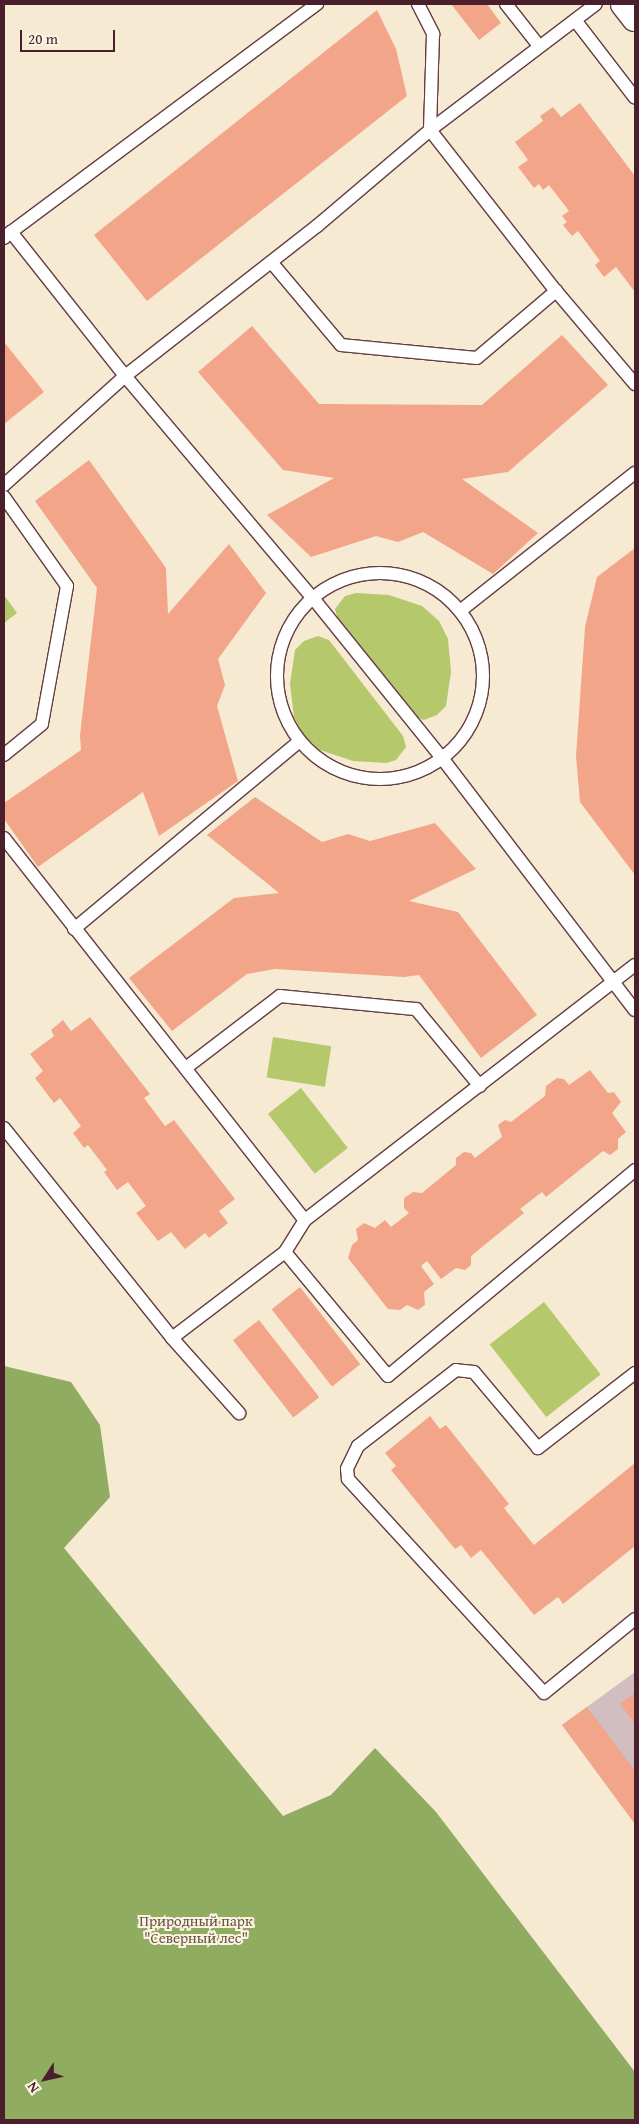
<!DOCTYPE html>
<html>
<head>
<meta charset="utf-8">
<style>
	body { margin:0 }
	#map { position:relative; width:639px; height:2124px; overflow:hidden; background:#f6ead2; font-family:"Gentium Book Plus",serif }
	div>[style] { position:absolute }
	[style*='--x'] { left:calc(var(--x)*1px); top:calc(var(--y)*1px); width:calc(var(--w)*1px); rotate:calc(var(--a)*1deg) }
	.industrial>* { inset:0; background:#d2bec1 }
	.green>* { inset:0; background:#b5c86c; transform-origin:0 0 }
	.forest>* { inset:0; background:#90ac60 }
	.building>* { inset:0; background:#f3a58a; transform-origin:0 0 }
	.roads { filter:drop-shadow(1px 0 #643d44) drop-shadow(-1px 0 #643d44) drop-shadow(0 1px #643d44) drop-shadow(0 -1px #643d44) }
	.service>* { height:12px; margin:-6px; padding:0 6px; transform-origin:6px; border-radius:6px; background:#fff }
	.service>.ring { margin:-6px; padding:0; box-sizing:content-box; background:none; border:12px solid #fff; border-radius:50% }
	.minor>* { height:26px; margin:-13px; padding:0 13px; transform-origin:13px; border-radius:13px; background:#fff }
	span { translate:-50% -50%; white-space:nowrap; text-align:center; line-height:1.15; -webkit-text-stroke:4px #fcf5e5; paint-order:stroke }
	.park-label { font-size:15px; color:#6a523e }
	.frame { position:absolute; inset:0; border:5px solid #4a1f2b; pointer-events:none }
	.north { position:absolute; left:20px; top:2054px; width:50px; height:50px; -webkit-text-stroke:4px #fcf5e5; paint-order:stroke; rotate:235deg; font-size:14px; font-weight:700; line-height:20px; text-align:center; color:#4a1f2b }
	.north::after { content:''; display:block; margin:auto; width:18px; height:22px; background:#4a1f2b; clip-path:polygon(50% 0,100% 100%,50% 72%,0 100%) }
	.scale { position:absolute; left:20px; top:30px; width:95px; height:22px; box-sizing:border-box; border:2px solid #4a1f2b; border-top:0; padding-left:6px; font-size:15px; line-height:18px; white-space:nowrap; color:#4a1f2b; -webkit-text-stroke:4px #fcf5e5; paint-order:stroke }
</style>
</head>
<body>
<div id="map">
	<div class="industrial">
		<div style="clip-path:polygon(635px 1672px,635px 1824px,562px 1725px)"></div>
	</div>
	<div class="green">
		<div style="clip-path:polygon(356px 593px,389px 595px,422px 606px,439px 621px,448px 639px,451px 672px,446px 706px,437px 715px,424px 720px,413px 716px,338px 620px,335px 609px,345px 596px)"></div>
		<div style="clip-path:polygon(4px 595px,17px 613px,4px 623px)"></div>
		<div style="clip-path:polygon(318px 636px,329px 640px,403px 736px,406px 747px,396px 760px,386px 763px,353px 761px,320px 750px,303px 735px,294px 717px,290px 684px,295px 650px,304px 641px)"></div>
		<div style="left:273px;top:1037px;width:59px;height:41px;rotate:9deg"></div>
		<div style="left:301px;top:1088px;width:76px;height:42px;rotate:52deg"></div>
		<div style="left:544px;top:1302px;width:92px;height:69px;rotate:52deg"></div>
	</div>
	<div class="forest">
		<div style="clip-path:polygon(4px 1366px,71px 1382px,100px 1425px,110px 1497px,64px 1548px,283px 1816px,331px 1795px,375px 1748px,436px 1812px,635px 2072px,635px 2120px,4px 2120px)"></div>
	</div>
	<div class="building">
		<div style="clip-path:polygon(451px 4px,487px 4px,501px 23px,479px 40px)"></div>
		<div style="clip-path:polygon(377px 10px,396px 49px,407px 96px,147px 301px,94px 235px)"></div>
		<div style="clip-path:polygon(580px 103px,635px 176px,635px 292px,616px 267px,604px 277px,595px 265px,600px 261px,578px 231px,572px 236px,563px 225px,567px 222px,562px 216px,569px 211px,549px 185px,543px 190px,539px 184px,534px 188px,518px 167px,528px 160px,515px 142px,543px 121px,540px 116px,553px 107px,561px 117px)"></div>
		<div style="clip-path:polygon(252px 326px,319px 404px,482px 405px,562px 335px,608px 385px,508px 472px,462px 479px,538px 533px,493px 574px,423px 532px,398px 542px,376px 536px,311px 557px,267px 515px,334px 478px,283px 470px,198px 372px)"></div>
		<div style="clip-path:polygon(4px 342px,44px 392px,4px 424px)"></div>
		<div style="clip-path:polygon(89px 460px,166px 568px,168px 614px,229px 544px,266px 593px,218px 659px,225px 685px,217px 706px,238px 781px,159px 836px,143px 792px,38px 867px,4px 819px,4px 803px,81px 750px,80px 735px,97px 588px,35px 501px)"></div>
		<div style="clip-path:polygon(635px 548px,635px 875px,580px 802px,576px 756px,585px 627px,597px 577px)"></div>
		<div style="clip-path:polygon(255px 797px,322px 842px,348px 834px,370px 841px,435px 823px,476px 869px,409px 901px,458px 912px,537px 1015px,481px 1058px,419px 975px,404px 977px,275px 969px,247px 974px,172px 1031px,129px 978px,234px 898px,279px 893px,207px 835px)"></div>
		<div style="clip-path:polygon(90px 1017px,150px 1094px,144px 1098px,165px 1126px,174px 1120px,235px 1199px,219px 1211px,228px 1223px,209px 1238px,205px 1233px,185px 1249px,171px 1232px,158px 1241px,136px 1213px,146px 1206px,128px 1182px,117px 1190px,104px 1172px,107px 1170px,88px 1145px,84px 1148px,73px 1133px,81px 1126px,60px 1098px,54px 1103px,35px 1078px,43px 1071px,30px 1054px,54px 1036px,51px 1030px,63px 1020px,71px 1031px)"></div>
		<div style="clip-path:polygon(590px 1070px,608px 1093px,614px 1092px,621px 1102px,612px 1113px,626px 1132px,618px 1139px,618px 1149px,610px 1155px,603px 1151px,546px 1197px,542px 1192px,520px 1209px,524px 1213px,471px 1256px,471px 1265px,465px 1270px,456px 1268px,441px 1279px,427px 1261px,421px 1266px,434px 1284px,424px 1292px,425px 1305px,418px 1310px,407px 1305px,400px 1310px,388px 1309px,348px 1258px,352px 1245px,358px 1240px,356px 1229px,364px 1223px,375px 1228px,385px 1220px,391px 1227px,409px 1213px,404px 1208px,404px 1198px,413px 1192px,422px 1193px,456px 1165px,456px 1158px,464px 1152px,471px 1153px,475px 1158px,502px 1137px,498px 1125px,505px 1120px,511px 1122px,545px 1096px,546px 1086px,557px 1078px,564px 1079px,569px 1085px)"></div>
		<div style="left:300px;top:1287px;width:98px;height:36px;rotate:52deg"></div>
		<div style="left:259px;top:1320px;width:98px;height:33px;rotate:52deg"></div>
		<div style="clip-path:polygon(430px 1416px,440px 1429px,446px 1425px,509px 1504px,504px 1508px,534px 1545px,635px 1463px,635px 1546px,563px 1604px,558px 1597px,534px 1615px,481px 1550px,471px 1558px,461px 1545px,455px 1549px,391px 1470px,396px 1466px,385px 1453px)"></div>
		<div style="clip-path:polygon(635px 1693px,635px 1724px,620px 1704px)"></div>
		<div style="clip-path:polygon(587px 1707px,635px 1771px,635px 1824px,562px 1725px)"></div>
	</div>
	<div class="roads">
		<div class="service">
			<div style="--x:418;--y:4;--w:34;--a:63"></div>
			<div style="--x:433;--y:34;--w:96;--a:91.8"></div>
			<div style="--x:430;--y:130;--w:204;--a:52"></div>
			<div style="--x:556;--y:291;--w:122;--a:49.7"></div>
			<div style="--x:506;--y:4;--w:53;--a:51.8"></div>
			<div style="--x:575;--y:20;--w:98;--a:52.4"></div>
			<div style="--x:11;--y:232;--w:382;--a:-36.7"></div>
			<div style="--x:4;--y:238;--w:9;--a:-41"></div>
			<div style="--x:11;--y:232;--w:184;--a:51.6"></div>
			<div style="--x:125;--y:376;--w:289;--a:49.8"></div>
			<div style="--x:312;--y:597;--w:207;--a:51.1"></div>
			<div style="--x:442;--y:758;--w:317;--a:52.6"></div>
			<div style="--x:272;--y:263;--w:107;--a:49.9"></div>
			<div style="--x:341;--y:345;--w:62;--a:5.5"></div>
			<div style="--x:403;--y:351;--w:74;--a:5.4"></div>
			<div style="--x:477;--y:358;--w:104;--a:-40.3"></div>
			<div style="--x:4;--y:485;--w:163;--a:-42"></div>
			<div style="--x:125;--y:376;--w:244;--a:-38"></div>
			<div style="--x:317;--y:226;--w:148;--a:-40.3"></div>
			<div style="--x:430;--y:130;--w:208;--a:-37.2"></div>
			<div style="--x:4;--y:497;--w:109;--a:54.7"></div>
			<div style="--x:67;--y:586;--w:140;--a:100.3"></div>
			<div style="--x:42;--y:724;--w:49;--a:140.8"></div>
			<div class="ring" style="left:277px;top:573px;width:194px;height:194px"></div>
			<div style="--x:460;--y:611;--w:223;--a:-38.3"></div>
			<div style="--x:4;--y:838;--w:486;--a:51.8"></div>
			<div style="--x:74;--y:929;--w:294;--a:-39.8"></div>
			<div style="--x:187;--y:1067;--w:117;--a:-37.4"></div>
			<div style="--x:280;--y:996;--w:137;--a:5.5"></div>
			<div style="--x:416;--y:1009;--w:100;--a:50.3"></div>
			<div style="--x:4;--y:1128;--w:269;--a:51.3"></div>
			<div style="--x:172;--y:1338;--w:101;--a:48.2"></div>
			<div style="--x:285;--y:1252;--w:161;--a:50.3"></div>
			<div style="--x:388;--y:1376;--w:322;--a:-39.8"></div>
			<div style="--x:172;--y:1338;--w:142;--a:-37.3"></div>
			<div style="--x:285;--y:1252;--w:38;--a:-58"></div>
			<div style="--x:305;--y:1220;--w:417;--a:-37.7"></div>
			<div style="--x:635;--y:1373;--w:123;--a:142.3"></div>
			<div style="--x:538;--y:1448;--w:99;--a:-130.1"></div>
			<div style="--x:474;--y:1372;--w:18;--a:-174"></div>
			<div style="--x:456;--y:1370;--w:124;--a:142.2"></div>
			<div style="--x:358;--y:1446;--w:25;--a:116"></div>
			<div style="--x:347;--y:1469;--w:10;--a:84"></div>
			<div style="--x:348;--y:1479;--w:290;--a:47.5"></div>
			<div style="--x:544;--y:1693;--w:117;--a:-39.1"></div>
		</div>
		<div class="minor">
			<div style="--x:624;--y:4;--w:18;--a:52"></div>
		</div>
	</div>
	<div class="park-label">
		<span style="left:196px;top:1929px">Природный парк<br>"Северный лес"</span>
	</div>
	<div class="frame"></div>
	<div class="north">N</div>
	<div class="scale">20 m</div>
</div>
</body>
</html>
